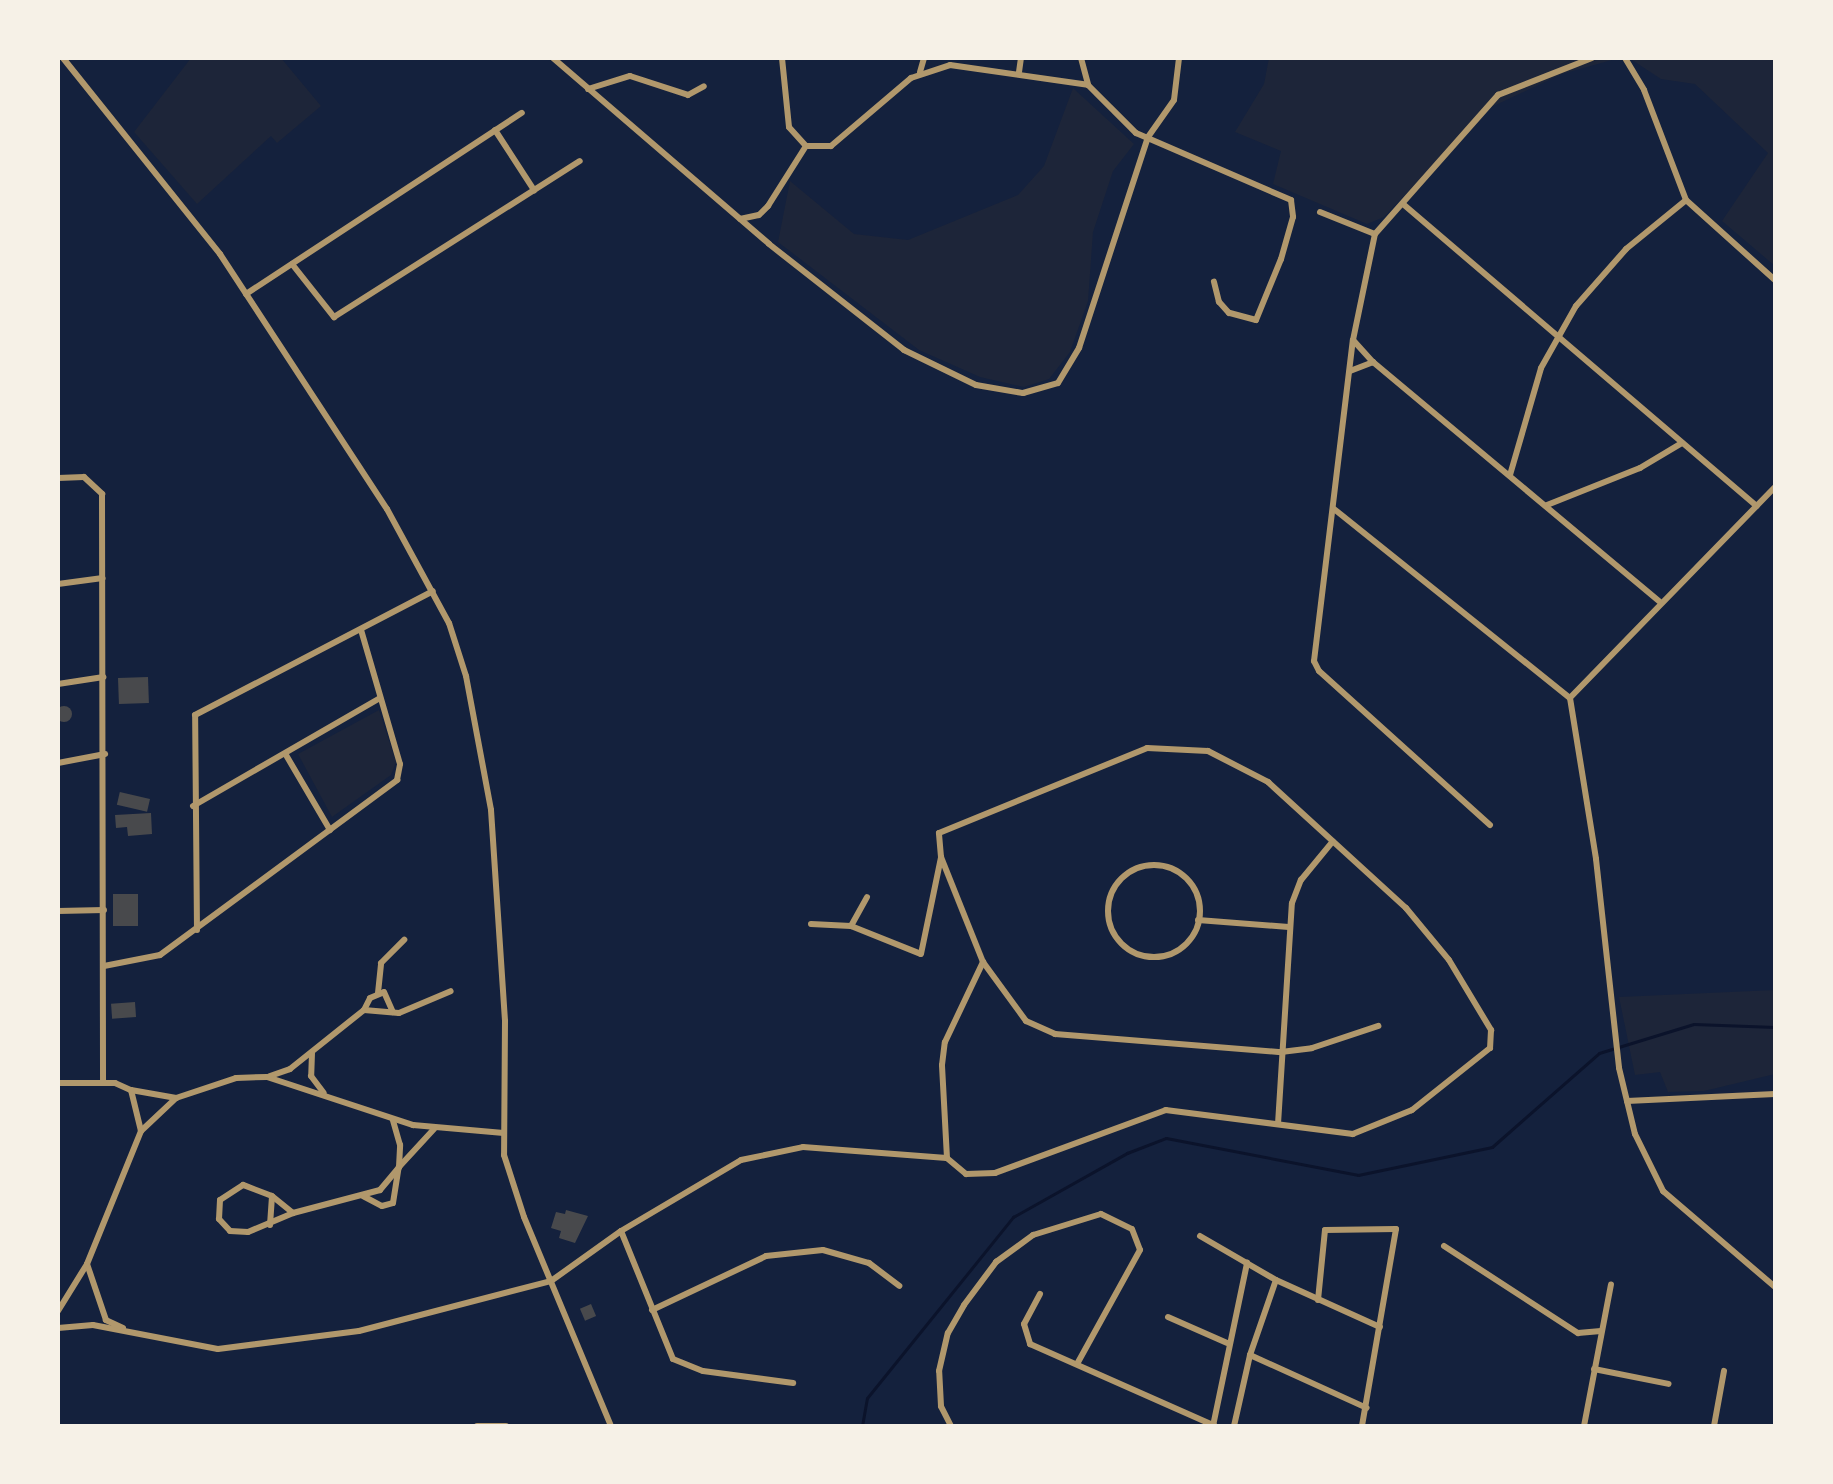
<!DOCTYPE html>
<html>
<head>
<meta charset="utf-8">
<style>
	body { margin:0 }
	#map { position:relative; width:1833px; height:1484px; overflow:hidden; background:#14213d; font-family:Georgia,serif }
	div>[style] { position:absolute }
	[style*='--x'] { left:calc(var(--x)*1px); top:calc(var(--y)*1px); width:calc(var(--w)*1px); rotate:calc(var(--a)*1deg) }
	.green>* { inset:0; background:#1d2539 }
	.stream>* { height:3px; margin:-1.5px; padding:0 1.5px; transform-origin:1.5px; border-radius:1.5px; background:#0b132b }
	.building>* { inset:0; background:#48494c; transform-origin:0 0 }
	.round { border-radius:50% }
	.minor>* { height:6px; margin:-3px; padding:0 3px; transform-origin:3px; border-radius:3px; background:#b1986c }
	.minor>.ring { margin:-3px; padding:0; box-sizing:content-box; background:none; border:6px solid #b1986c; border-radius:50% }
	span { translate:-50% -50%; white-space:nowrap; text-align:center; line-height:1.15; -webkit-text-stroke:6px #f6f1e7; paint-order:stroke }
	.frame { position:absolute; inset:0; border:60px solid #f6f1e7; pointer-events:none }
</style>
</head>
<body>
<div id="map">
	<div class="green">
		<div style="clip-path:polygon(191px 58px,281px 58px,321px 106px,277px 143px,271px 136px,197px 204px,134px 132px)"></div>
		<div style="clip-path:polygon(1269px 58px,1619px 58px,1562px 74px,1485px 110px,1384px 217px,1367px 224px,1273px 184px,1281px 151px,1235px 132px,1264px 84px)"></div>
		<div style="clip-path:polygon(1629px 58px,1775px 58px,1775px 266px,1722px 221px,1768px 153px,1695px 84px,1661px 79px)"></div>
		<div style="clip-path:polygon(1073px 88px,1134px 144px,1113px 171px,1093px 232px,1088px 301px,1070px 352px,1049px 379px,1024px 387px,980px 377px,919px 350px,778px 242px,790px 181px,854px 234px,908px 240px,1018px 195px,1044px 166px)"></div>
		<div style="clip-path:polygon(379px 710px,396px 762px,391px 775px,332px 817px,298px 754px)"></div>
		<div style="clip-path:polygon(1775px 990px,1775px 1074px,1704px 1091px,1668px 1092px,1660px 1072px,1635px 1075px,1619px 997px)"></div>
	</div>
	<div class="stream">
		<div style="--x:862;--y:1426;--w:28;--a:-80"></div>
		<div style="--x:867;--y:1398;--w:233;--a:-51.1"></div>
		<div style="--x:1013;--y:1217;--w:131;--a:-29.3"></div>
		<div style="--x:1127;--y:1153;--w:42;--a:-21"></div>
		<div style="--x:1166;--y:1138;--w:196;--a:10.9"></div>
		<div style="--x:1358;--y:1175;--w:137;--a:-11.8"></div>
		<div style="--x:1492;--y:1147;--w:142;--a:-41.3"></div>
		<div style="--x:1599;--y:1053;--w:99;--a:-17"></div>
		<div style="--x:1694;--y:1024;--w:81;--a:2.1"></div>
	</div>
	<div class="building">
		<div style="left:148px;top:677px;width:26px;height:30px;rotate:88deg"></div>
		<div class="round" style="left:56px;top:706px;width:16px;height:16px"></div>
		<div style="left:150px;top:799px;width:13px;height:31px;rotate:103deg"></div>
		<div style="clip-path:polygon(151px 813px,152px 834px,128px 836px,127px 827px,116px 828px,115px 815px)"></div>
		<div style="left:113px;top:894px;width:25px;height:32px"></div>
		<div style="left:135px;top:1002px;width:15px;height:24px;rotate:86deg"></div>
		<div style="clip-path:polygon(566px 1210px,588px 1216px,575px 1243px,559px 1238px,561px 1231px,551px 1228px,556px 1212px,565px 1214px)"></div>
		<div style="left:591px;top:1304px;width:13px;height:12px;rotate:67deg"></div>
	</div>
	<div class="minor">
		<div style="--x:63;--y:58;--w:251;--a:51.3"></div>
		<div style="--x:220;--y:254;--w:305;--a:56.8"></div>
		<div style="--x:387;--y:509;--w:130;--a:61.5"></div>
		<div style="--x:449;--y:623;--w:56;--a:72.2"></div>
		<div style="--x:466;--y:676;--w:136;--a:79.4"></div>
		<div style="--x:491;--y:810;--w:211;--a:86.2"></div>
		<div style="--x:505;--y:1021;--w:134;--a:90.4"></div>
		<div style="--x:504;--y:1155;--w:65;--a:72.1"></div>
		<div style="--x:524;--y:1217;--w:226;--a:67.4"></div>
		<div style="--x:553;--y:58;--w:285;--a:40.7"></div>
		<div style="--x:769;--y:244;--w:172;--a:38.1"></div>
		<div style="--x:904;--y:350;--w:80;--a:25.9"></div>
		<div style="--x:976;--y:385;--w:48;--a:9.7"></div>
		<div style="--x:1023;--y:393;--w:36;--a:-16"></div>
		<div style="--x:1058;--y:383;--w:41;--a:-59"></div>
		<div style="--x:1079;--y:348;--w:222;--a:-71.9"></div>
		<div style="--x:1148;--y:137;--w:45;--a:-54.9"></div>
		<div style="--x:1174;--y:100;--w:42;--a:-83.2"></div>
		<div style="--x:1081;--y:58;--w:28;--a:75"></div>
		<div style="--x:1625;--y:58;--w:37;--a:59"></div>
		<div style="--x:1644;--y:90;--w:118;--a:69.1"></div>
		<div style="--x:1686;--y:200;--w:120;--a:42"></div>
		<div style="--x:920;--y:72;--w:15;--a:-74"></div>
		<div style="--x:1019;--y:72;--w:14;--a:-82"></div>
		<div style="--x:1088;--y:85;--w:68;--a:45"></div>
		<div style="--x:1136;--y:133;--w:169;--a:23.4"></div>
		<div style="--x:1291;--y:200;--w:17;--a:83"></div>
		<div style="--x:1293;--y:217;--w:44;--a:105.9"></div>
		<div style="--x:1281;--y:259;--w:66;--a:112.3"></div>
		<div style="--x:1256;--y:320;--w:28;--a:-165"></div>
		<div style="--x:1229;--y:313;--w:15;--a:-132"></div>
		<div style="--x:1219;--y:302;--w:21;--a:-104"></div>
		<div style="--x:588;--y:89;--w:44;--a:-17.2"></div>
		<div style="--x:630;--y:76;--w:61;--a:18.1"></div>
		<div style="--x:688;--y:95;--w:18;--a:-29"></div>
		<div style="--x:495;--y:130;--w:72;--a:57"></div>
		<div style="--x:806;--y:146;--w:25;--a:0"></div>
		<div style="--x:831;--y:146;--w:105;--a:-40.4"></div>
		<div style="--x:911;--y:78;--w:41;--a:-18.4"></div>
		<div style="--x:950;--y:65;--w:139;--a:8.2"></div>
		<div style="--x:1403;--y:204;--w:465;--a:40.5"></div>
		<div style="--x:1320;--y:212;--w:59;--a:21.8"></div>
		<div style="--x:740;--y:219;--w:19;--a:-12"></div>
		<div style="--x:759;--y:215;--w:13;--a:-45"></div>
		<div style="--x:768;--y:206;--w:71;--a:-57.7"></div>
		<div style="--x:806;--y:146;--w:25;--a:-132"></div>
		<div style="--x:789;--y:127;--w:69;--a:-95.8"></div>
		<div style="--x:292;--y:264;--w:68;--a:51.6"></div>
		<div style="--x:334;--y:317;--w:291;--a:-32.4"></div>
		<div style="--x:246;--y:294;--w:330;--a:-33.3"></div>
		<div style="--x:1353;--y:340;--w:30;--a:48"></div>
		<div style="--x:1373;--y:362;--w:373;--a:39.9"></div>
		<div style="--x:1350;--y:371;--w:25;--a:-21"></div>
		<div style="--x:1510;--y:475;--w:111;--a:-73.8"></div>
		<div style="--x:1541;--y:368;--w:71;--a:-60.6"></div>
		<div style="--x:1576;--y:306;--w:76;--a:-48.7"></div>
		<div style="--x:1626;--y:249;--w:77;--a:-39.2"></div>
		<div style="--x:58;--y:478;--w:26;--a:-2"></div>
		<div style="--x:84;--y:477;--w:25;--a:43"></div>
		<div style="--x:102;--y:494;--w:589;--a:89.9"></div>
		<div style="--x:1775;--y:487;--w:294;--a:134.2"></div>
		<div style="--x:1570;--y:698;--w:163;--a:80.8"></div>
		<div style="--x:1596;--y:859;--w:210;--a:83.7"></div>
		<div style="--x:1619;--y:1068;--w:68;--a:76.4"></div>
		<div style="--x:1635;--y:1134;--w:64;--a:63.8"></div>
		<div style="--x:1663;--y:1191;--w:148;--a:40.6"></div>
		<div style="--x:1547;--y:505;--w:100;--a:-21.7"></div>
		<div style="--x:1640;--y:468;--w:49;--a:-30.8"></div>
		<div style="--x:1334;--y:509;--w:302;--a:38.7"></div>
		<div style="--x:58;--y:584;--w:45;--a:-7.6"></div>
		<div style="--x:58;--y:684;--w:46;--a:-8.8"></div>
		<div style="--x:1147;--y:748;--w:61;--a:2.8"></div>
		<div style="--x:1208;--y:751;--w:68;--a:27.3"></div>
		<div style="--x:1268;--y:782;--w:187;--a:42.4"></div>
		<div style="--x:1406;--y:908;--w:67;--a:50.4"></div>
		<div style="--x:1449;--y:960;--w:82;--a:59"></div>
		<div style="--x:1491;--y:1030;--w:18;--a:93"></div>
		<div style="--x:1490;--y:1048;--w:100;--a:141.5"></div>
		<div style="--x:1412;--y:1110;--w:64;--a:157.9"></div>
		<div style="--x:1353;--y:1134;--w:189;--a:-172.7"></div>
		<div style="--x:1166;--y:1110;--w:182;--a:159.8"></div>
		<div style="--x:995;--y:1173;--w:29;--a:178"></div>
		<div style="--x:966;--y:1174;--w:25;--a:-140"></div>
		<div style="--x:947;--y:1158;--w:93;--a:-93.1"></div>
		<div style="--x:942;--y:1065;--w:23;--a:-83"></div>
		<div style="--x:945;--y:1042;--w:89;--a:-64.6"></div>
		<div style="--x:983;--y:962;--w:113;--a:-111.8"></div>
		<div style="--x:941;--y:857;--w:24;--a:-95"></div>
		<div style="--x:939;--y:833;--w:225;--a:-22.2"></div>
		<div style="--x:286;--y:755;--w:87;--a:59.6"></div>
		<div style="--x:58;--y:763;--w:48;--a:-10.8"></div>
		<div style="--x:193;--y:806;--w:216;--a:-30"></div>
		<div style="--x:1490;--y:825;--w:230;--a:-138"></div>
		<div style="--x:1319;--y:671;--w:11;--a:-117"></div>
		<div style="--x:1314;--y:661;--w:323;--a:-83.1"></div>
		<div style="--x:1353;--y:340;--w:108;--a:-78.3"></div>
		<div style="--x:1375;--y:234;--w:186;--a:-48.5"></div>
		<div style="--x:1498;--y:95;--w:101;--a:-21.5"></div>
		<div class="ring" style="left:1108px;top:865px;width:86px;height:86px"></div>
		<div style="--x:58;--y:911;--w:46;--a:-1.2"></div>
		<div style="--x:1198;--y:920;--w:91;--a:4.4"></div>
		<div style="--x:811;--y:924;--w:40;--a:2.9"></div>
		<div style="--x:851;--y:926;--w:75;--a:21.8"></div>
		<div style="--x:921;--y:954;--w:99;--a:-78.3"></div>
		<div style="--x:851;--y:926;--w:33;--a:-61"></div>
		<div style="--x:197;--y:930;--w:215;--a:-90.5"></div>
		<div style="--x:195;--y:715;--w:268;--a:-27.5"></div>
		<div style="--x:983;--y:962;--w:73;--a:53.9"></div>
		<div style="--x:1026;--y:1021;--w:32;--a:24"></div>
		<div style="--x:1055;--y:1034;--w:227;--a:4.6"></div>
		<div style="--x:1281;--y:1052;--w:31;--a:-7"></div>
		<div style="--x:1312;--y:1048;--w:70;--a:-18.4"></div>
		<div style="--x:104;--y:966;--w:57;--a:-11.1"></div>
		<div style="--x:160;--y:955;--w:295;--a:-36.4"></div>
		<div style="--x:397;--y:780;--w:16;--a:-79"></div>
		<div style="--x:400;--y:764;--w:140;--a:-106.2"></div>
		<div style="--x:378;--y:993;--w:30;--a:-84"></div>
		<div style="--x:381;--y:963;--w:33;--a:-45"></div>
		<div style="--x:364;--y:1010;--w:13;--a:-63"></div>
		<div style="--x:370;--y:998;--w:15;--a:-23"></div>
		<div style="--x:384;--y:992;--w:22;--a:66"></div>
		<div style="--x:312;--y:1053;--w:23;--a:92"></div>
		<div style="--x:311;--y:1076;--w:21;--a:53"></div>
		<div style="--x:270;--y:1076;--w:21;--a:-19"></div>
		<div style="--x:290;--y:1069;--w:95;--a:-38.6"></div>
		<div style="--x:364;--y:1010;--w:35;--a:5"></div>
		<div style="--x:399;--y:1013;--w:56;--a:-22.9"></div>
		<div style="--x:58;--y:1083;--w:57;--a:0"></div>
		<div style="--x:115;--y:1083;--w:17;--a:24"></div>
		<div style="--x:131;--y:1090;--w:42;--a:76.3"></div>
		<div style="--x:131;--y:1090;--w:46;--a:10.1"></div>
		<div style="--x:1627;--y:1101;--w:148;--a:-2.7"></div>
		<div style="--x:1278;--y:1124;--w:221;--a:-86.4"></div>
		<div style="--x:1292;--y:903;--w:25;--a:-69"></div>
		<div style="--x:1301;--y:880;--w:50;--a:-50.6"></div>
		<div style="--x:363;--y:1196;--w:21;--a:28"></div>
		<div style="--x:382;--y:1206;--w:11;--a:-15"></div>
		<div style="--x:393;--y:1203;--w:36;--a:-81"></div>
		<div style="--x:399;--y:1167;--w:52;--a:-47.4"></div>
		<div style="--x:293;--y:1213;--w:27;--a:-141"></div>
		<div style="--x:272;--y:1196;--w:31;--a:-159"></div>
		<div style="--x:243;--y:1185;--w:27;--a:147"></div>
		<div style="--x:220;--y:1200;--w:19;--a:93"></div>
		<div style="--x:219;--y:1219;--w:16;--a:47"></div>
		<div style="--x:230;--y:1231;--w:18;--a:3"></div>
		<div style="--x:248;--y:1232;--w:49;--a:-22.9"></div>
		<div style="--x:293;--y:1213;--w:90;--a:-14.8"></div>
		<div style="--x:380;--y:1190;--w:30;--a:-50"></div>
		<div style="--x:399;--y:1167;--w:22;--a:-87"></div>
		<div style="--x:400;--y:1145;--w:26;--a:-106"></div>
		<div style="--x:270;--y:1225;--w:28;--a:-86"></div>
		<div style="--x:621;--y:1231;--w:138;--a:67.9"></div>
		<div style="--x:673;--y:1359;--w:32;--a:22"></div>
		<div style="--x:703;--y:1371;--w:91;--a:7.6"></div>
		<div style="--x:1200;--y:1236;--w:88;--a:30.1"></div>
		<div style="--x:1276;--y:1280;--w:114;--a:24.3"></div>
		<div style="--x:1444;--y:1246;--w:160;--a:33"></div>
		<div style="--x:1578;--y:1333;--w:23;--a:-5"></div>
		<div style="--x:1040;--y:1294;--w:34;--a:118"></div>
		<div style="--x:1024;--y:1324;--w:21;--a:73"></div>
		<div style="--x:1030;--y:1344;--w:202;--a:23.9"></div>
		<div style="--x:1318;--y:1300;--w:70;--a:-84.3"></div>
		<div style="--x:1325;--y:1230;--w:71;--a:-0.8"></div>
		<div style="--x:1396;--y:1229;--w:200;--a:99.8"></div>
		<div style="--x:652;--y:1310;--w:126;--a:-25.3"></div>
		<div style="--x:766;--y:1256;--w:57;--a:-6"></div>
		<div style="--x:823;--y:1250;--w:48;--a:15.8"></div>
		<div style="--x:869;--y:1263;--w:38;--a:37"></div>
		<div style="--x:58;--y:1311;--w:55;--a:-58.3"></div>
		<div style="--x:1168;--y:1317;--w:64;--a:23.8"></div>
		<div style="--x:58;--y:1328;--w:35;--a:-5"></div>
		<div style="--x:93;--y:1325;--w:127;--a:10.9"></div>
		<div style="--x:218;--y:1349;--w:142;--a:-7.3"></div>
		<div style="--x:359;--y:1331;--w:198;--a:-14.6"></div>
		<div style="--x:551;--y:1281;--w:86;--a:-35.5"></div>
		<div style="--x:621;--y:1231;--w:139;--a:-30.6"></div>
		<div style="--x:741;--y:1160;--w:63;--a:-11.8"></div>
		<div style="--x:803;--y:1147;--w:144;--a:4.4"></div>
		<div style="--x:123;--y:1328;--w:19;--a:-155"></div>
		<div style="--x:106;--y:1320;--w:59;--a:-108.7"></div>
		<div style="--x:87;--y:1264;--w:144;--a:-67.9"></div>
		<div style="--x:141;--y:1131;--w:48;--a:-43.3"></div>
		<div style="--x:176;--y:1098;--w:63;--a:-18.4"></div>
		<div style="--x:236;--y:1078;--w:31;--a:-2"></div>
		<div style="--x:267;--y:1077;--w:154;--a:18.2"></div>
		<div style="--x:413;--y:1125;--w:91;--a:5"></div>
		<div style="--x:1250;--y:1355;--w:128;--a:24.4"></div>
		<div style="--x:1594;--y:1369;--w:76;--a:11.3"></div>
		<div style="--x:477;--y:1426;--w:29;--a:0"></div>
		<div style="--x:951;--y:1426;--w:22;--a:-117"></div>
		<div style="--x:941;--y:1406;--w:35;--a:-93"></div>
		<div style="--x:939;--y:1371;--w:39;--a:-77"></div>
		<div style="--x:948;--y:1333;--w:32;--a:-60"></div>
		<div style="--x:964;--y:1305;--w:54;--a:-53.3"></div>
		<div style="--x:996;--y:1262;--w:46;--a:-36.1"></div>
		<div style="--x:1033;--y:1235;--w:71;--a:-17.2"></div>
		<div style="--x:1101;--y:1214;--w:34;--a:26"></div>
		<div style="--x:1132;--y:1229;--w:22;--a:69"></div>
		<div style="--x:1140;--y:1250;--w:130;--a:118.9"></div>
		<div style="--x:1213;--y:1426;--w:167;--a:-78.2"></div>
		<div style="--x:1234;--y:1426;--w:73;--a:-77.3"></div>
		<div style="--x:1250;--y:1355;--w:79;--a:-70.9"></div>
		<div style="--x:1584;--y:1426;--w:144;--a:-79.2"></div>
		<div style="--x:1714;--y:1426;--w:56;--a:-79.7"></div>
	</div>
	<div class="frame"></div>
</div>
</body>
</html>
